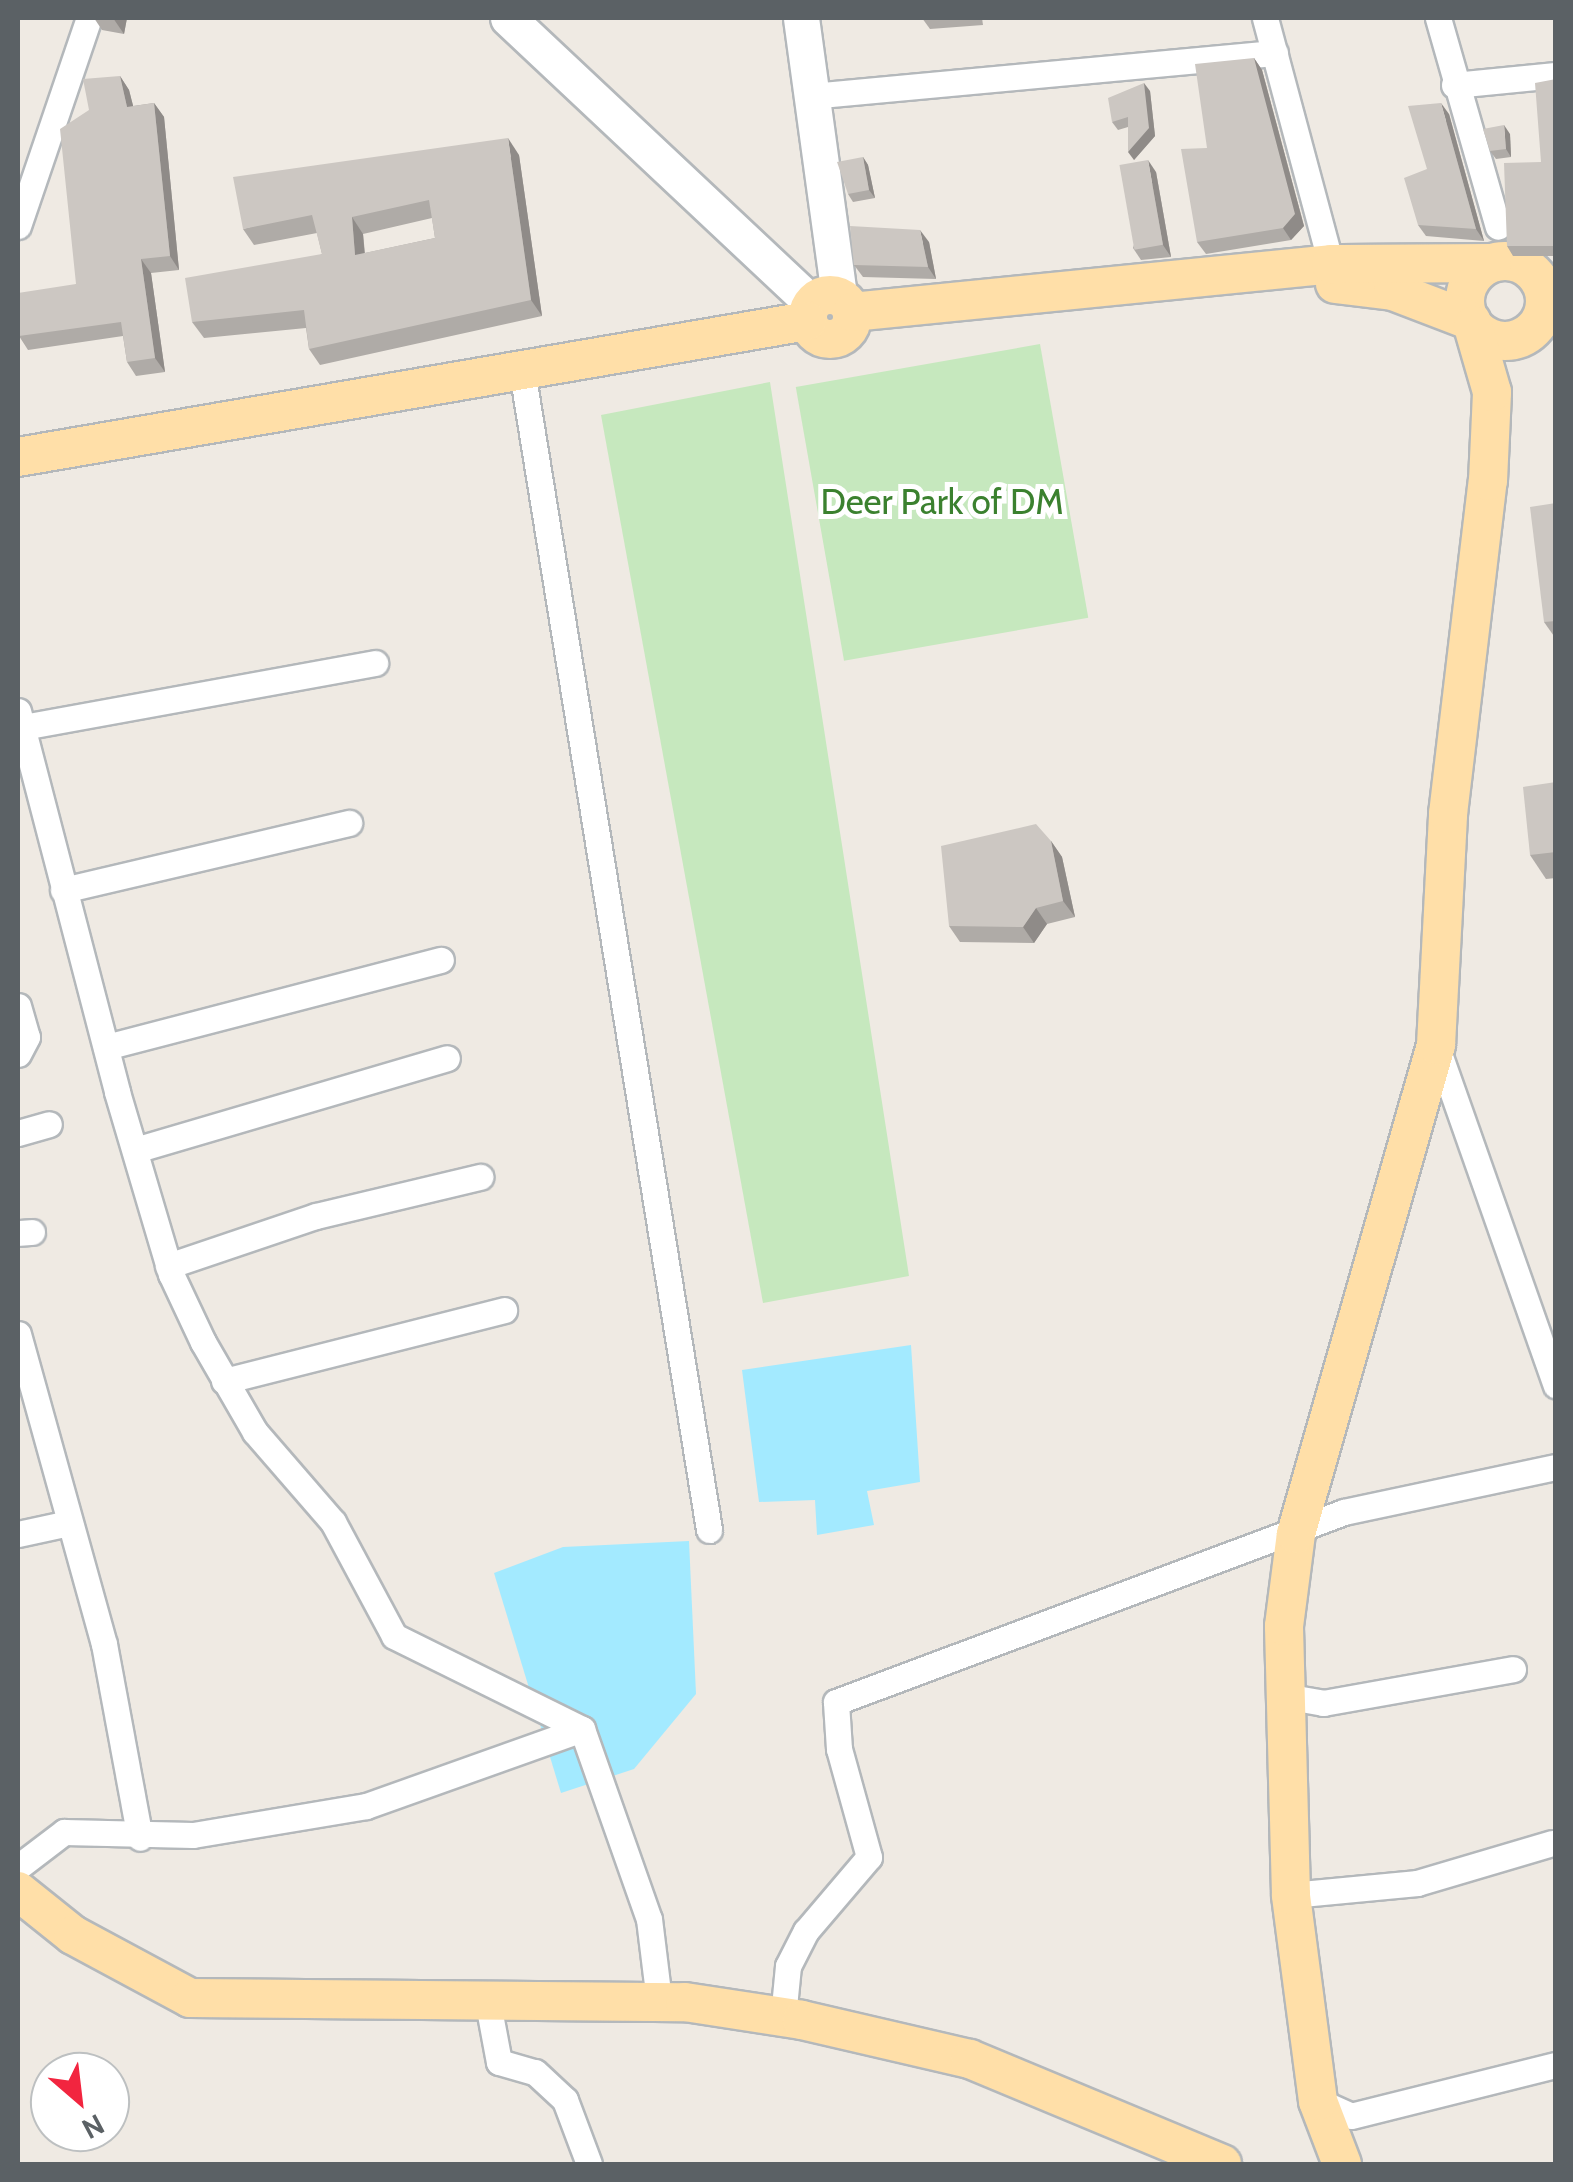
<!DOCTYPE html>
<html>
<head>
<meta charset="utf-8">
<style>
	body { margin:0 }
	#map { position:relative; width:1573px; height:2182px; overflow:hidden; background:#efeae3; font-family:Cabin,sans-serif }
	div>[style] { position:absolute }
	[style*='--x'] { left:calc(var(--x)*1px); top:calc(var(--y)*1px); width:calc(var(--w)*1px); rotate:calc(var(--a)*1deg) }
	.green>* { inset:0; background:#c6e8be; transform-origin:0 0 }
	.water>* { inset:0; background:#a3eaff }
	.roads { filter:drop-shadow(2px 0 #b4b8bb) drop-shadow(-2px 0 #b4b8bb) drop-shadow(0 2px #b4b8bb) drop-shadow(0 -2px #b4b8bb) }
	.street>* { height:25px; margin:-12.5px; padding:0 12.5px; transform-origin:12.5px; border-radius:12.5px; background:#fff }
	.secondary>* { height:35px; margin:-17.5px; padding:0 17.5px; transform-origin:17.5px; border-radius:17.5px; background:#fff }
	.primary>* { height:38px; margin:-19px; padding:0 19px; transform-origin:19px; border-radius:19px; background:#ffdfa8 }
	.primary>.ring { margin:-19px; padding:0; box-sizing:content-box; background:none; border:38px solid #ffdfa8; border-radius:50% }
	.wall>* { inset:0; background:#afaba7 }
	.shaded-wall>* { inset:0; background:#8f8b88 }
	.building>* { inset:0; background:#ccc7c2; transform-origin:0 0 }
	span { translate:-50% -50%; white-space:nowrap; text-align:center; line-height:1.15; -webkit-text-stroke:10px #fff; paint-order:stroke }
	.park-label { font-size:35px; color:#3b812f }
	.frame { position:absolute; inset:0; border:20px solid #5b6165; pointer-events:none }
	.north { position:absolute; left:30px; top:2052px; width:100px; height:100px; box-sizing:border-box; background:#fff; border:2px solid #bdc0c1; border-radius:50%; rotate:152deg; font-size:28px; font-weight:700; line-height:40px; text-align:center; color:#5b6165 }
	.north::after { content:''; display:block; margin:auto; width:35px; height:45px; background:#f2253f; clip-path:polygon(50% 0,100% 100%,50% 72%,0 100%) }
</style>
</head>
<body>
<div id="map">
	<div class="green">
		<div style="left:1040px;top:344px;width:278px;height:248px;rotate:80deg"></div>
		<div style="clip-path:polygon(770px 382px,909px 1276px,763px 1303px,601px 415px)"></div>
	</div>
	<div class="water">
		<div style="clip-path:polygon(911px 1345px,920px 1482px,867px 1491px,874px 1525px,817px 1535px,815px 1500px,759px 1502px,742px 1370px)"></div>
		<div style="clip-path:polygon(689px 1541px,696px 1694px,634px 1769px,561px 1793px,494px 1573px,563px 1547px)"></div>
	</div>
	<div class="roads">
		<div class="street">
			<div style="--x:1265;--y:18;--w:255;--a:75"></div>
			<div style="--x:1438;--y:18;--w:217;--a:74"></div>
			<div style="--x:1454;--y:85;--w:102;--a:-5.6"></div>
			<div style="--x:811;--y:96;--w:466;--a:-5.3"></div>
			<div style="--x:18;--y:226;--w:220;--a:-71.2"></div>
			<div style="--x:522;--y:371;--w:1174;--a:80.83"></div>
			<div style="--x:18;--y:711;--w:394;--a:75.4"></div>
			<div style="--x:117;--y:1092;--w:190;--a:73.5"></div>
			<div style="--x:171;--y:1274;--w:75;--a:64.8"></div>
			<div style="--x:203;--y:1342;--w:104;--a:60"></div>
			<div style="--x:255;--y:1432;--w:119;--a:49.1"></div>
			<div style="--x:333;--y:1522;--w:129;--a:61.8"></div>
			<div style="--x:394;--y:1636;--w:210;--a:26.3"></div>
			<div style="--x:582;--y:1729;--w:201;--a:70.6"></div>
			<div style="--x:649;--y:1919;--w:83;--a:83"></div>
			<div style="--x:23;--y:727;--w:358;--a:-10.3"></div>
			<div style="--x:63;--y:890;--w:294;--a:-13.2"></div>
			<div style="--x:18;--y:1006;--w:32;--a:74"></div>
			<div style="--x:27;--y:1037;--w:19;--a:118"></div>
			<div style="--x:1436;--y:1045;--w:361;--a:70.6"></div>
			<div style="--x:106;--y:1047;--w:346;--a:-14.6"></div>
			<div style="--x:18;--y:1133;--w:32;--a:-16"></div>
			<div style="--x:135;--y:1150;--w:325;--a:-16.4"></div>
			<div style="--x:18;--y:1233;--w:14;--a:-4"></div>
			<div style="--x:168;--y:1266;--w:156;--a:-18.7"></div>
			<div style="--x:316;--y:1216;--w:169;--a:-13.4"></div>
			<div style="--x:18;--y:1334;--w:322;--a:74.5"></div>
			<div style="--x:104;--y:1644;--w:197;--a:79.5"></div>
			<div style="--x:224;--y:1381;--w:289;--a:-14.2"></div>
			<div style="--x:18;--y:1534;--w:52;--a:-12.2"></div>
			<div style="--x:1290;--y:1697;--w:34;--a:10"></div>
			<div style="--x:1323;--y:1703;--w:193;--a:-10.1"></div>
			<div style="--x:18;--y:1867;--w:58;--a:-37.3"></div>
			<div style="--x:64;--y:1832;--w:129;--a:1.3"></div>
			<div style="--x:193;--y:1835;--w:175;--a:-9.5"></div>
			<div style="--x:366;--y:1806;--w:229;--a:-19.6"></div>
			<div style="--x:1291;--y:1895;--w:127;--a:-5.4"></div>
			<div style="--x:1417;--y:1883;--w:141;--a:-16.5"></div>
			<div style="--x:487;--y:1998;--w:65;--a:79.4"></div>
			<div style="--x:499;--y:2062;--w:37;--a:16"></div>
			<div style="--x:535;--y:2072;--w:41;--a:43"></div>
			<div style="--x:565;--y:2100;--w:68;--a:69.4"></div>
			<div style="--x:783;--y:2017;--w:51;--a:-84.4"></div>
			<div style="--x:788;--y:1966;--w:39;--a:-63"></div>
			<div style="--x:806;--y:1931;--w:97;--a:-49.6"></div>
			<div style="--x:869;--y:1857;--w:112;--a:-105.5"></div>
			<div style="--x:839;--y:1749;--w:47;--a:-93.7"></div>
			<div style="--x:836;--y:1702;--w:542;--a:-20.51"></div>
			<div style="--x:1344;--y:1512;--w:217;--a:-12"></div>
			<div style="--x:1318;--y:2101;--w:36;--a:24"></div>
			<div style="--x:1351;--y:2116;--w:211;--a:-14"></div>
		</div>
		<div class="secondary">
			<div style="--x:508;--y:18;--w:416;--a:43.2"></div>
			<div style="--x:801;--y:18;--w:281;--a:82.2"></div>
		</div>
		<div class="primary">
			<div class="ring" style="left:1465px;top:261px;width:42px;height:42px"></div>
			<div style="--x:1335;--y:284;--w:58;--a:6.9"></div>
			<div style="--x:1393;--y:291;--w:84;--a:21"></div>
			<div class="ring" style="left:808px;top:295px;width:6px;height:6px"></div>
			<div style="--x:852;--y:312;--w:481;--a:-5.7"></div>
			<div style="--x:1331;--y:264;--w:161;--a:-0.4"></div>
			<div style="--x:18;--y:457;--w:801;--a:-9.78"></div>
			<div style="--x:18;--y:1891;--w:70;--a:38.7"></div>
			<div style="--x:73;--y:1935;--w:133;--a:28.3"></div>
			<div style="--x:190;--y:1998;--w:495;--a:0.5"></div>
			<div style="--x:685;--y:2002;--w:118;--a:8.7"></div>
			<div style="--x:802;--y:2020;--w:172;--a:13.1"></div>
			<div style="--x:970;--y:2059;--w:273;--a:22.6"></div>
			<div style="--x:1342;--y:2164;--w:67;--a:-110.9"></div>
			<div style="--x:1318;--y:2101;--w:208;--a:-97.5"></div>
			<div style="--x:1291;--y:1895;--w:269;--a:-91.5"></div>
			<div style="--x:1284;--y:1626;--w:93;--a:-82.6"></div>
			<div style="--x:1296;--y:1534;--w:509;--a:-74.02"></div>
			<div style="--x:1436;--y:1045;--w:231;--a:-87"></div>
			<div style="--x:1448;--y:814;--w:335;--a:-83.2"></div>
			<div style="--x:1488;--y:481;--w:89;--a:-87.4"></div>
			<div style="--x:1492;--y:392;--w:69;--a:-106.1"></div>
		</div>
	</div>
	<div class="wall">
		<div style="clip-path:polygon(94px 18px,127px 18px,124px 34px,102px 30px)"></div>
		<div style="clip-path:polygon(922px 18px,982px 18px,983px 25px,930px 29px)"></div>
		<div style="clip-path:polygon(1254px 58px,1262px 70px,1304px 226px,1291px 240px,1206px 254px,1197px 242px,1207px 148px)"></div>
		<div style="clip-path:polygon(120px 76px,129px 90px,133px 106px,154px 103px,164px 117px,179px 270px,151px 273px,165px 372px,136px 376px,127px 362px,123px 336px,28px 350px,19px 336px,76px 284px,89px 110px)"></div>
		<div style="clip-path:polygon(1556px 79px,1556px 256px,1513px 256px,1507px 246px,1541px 162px)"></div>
		<div style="clip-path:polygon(1150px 91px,1155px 136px,1134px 160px,1128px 127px,1118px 130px,1112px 122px)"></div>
		<div style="clip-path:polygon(1449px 114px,1484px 241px,1426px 236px,1418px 225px,1427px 169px)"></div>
		<div style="clip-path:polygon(1510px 134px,1511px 157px,1496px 159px,1490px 151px)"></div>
		<div style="clip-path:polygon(evenodd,519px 155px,542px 316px,320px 365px,309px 349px,306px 328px,204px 338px,192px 322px,322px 254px,317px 233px,254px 245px,243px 229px,519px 155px,432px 218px,435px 238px,365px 253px,363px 234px,432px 218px)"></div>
		<div style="clip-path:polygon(863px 157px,868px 165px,875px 198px,853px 202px,848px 194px)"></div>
		<div style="clip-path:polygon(1156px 172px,1171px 257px,1141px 260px,1133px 248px)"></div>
		<div style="clip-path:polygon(929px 242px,936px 279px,863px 277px,854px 265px)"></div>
		<div style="clip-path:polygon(1556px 503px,1556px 639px,1544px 622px)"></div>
		<div style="clip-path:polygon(1556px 782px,1556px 878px,1546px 879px,1530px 855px)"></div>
		<div style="clip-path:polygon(1051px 841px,1062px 857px,1075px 917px,1047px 924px,1034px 943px,960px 942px,949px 926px)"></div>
	</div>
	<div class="shaded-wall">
		<div style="clip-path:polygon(113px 18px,127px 18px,124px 34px)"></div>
		<div style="clip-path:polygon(1254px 58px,1262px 70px,1304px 226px,1291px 240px,1283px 228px)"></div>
		<div style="clip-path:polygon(120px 76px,129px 90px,137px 121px,127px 107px)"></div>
		<div style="clip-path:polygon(1144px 83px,1150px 91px,1155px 136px,1134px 160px,1128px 152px)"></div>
		<div style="clip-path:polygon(154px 103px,164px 117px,179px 270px,170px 256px)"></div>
		<div style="clip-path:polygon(1441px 103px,1449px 114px,1484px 241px,1476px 229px)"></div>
		<div style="clip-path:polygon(1504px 125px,1510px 134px,1511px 157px,1506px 149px)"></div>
		<div style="clip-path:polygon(508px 138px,519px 155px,542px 316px,531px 300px)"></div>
		<div style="clip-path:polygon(863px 157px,868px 165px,875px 198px,869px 190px)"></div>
		<div style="clip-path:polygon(1148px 160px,1156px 172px,1171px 257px,1163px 245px)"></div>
		<div style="clip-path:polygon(352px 217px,363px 234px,366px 272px,355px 255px)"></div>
		<div style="clip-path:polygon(920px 230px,929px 242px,936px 279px,928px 267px)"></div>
		<div style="clip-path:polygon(141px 259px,151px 273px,165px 372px,155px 358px)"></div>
		<div style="clip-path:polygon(1051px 841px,1062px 857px,1075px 917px,1063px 901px)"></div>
		<div style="clip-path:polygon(1036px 908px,1047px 924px,1034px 943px,1023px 927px)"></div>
	</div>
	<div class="building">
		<div style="clip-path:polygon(1254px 58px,1295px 214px,1283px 228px,1197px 242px,1181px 149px,1207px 148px,1195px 64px)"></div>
		<div style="clip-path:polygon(120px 76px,127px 107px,154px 103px,170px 256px,141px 259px,155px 358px,127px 362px,121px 322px,19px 336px,18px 329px,18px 293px,76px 284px,60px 129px,89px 110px,83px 79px)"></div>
		<div style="clip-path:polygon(1556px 79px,1556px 246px,1507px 246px,1504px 163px,1541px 162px,1535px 83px)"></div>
		<div style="clip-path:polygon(1144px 83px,1149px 128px,1128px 152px,1128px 117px,1112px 122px,1108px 98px)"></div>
		<div style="clip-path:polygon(1441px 103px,1476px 229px,1418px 225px,1404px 178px,1427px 169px,1408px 106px)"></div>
		<div style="clip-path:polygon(1504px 125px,1506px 149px,1490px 151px,1483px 129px)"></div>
		<div style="clip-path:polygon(evenodd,508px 138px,531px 300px,309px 349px,304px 310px,192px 322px,185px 278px,322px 254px,312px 215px,243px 229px,233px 177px,508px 138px,429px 200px,435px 238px,355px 255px,352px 217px,429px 200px)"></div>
		<div style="clip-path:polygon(863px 157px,869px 190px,848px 194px,837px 162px)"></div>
		<div style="left:1148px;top:160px;width:86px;height:29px;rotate:80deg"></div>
		<div style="clip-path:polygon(850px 226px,920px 230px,928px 267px,854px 265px)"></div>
		<div style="clip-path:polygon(1556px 503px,1556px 621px,1544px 622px,1530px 507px)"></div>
		<div style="clip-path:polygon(1556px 782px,1556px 852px,1530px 855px,1523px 787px)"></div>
		<div style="clip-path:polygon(1036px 824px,1051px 841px,1063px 901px,1036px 908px,1023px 927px,949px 926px,941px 846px)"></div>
	</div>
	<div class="park-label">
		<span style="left:942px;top:502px">Deer Park of DM</span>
	</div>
	<div class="frame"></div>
	<div class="north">N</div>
</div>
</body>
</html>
